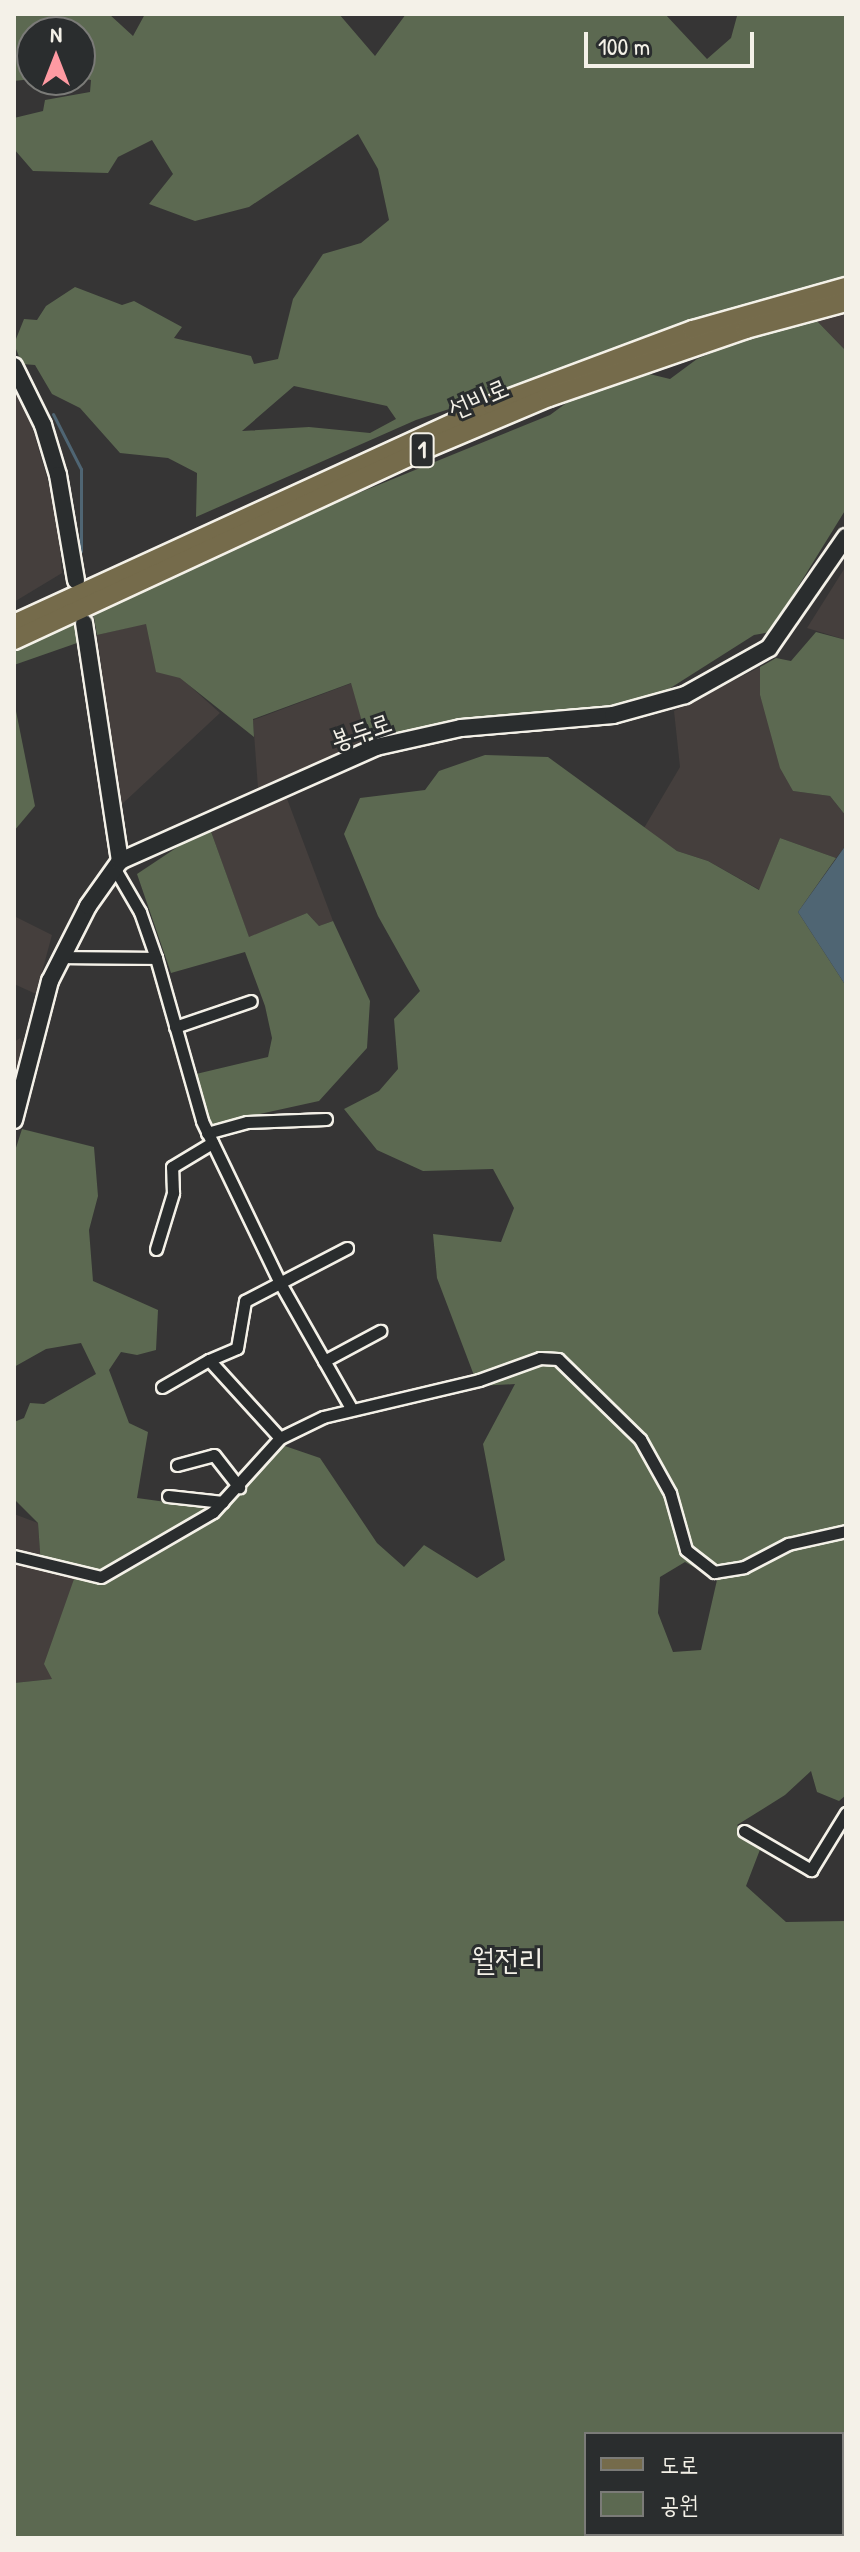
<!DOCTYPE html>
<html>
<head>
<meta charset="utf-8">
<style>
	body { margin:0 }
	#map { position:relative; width:860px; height:2552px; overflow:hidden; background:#363535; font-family:"Patrick Hand","Poor Story",sans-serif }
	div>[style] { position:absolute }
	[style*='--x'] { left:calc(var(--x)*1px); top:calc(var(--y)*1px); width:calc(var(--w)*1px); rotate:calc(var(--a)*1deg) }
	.built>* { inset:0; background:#453f3d }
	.green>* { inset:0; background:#5c6951 }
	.water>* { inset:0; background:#4f6573 }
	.stream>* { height:3px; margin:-1.5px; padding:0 1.5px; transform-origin:1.5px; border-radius:1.5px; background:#4f6573 }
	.roads { filter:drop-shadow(2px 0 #f4f1e8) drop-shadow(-2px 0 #f4f1e8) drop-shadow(0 2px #f4f1e8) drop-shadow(0 -2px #f4f1e8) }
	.street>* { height:11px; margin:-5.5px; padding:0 5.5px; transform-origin:5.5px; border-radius:5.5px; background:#2a2d2e }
	.secondary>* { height:16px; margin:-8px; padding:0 8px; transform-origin:8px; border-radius:8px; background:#2a2d2e }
	.primary>* { height:18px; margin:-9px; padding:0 9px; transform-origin:9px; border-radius:9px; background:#756b4b }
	span { translate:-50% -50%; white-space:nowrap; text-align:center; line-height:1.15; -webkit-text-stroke:6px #2a2d2e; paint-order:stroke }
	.shield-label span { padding:2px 6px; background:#2a2d2e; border:2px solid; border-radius:6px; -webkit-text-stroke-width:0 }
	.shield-label { font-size:24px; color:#f4f1e8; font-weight:700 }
	.street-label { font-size:26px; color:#f4f1e8 }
	.quarter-label { font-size:30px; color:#f4f1e8 }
	.frame { position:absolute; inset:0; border:16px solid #f4f1e8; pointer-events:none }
	.legend { position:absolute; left:584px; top:2432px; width:260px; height:104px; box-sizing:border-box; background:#2a2d2e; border:2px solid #7b7b78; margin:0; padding:10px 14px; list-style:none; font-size:24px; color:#f4f1e8 }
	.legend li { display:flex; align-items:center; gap:16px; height:40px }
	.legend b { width:40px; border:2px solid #7b7b78 }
	.north { position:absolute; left:16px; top:16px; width:80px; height:80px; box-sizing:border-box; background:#2a2d2e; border:2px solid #7b7b78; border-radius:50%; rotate:0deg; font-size:22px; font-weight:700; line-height:32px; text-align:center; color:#f4f1e8 }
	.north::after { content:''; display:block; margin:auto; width:28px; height:36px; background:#ff9aa2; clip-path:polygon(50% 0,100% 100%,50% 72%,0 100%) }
	.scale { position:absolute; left:584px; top:32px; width:170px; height:36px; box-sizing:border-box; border:4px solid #f4f1e8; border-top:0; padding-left:10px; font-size:24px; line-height:28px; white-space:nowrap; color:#f4f1e8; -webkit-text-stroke:6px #2a2d2e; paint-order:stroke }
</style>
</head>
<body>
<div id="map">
	<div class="built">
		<div style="clip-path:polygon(846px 313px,846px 351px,816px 320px)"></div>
		<div style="clip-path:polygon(14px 384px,25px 402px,57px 512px,62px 573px,14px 602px)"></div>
		<div style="clip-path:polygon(846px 566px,846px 640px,807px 628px)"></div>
		<div style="clip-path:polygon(147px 623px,180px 677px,220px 713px,120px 806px,97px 635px)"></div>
		<div style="clip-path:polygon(760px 667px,760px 695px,793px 791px,830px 796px,846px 816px,846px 845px,836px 858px,780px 838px,760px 890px,708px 861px,677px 851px,644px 828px,680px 767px,674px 711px)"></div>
		<div style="clip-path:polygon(352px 683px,368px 743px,258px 788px,253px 720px)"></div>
		<div style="clip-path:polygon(286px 796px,333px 921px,319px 926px,307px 913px,249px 938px,209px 826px)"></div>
		<div style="clip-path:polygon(14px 916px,52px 935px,36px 994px,14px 984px)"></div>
		<div style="clip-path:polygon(20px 1038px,25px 1047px,14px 1095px,14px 1042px)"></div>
		<div style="clip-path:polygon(14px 1514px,38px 1523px,41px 1566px,74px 1579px,52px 1679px,14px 1683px)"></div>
	</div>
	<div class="green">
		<div style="clip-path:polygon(evenodd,14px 14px,109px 14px,133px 36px,145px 14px,339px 14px,375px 56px,406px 14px,665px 14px,707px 59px,731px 38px,737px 16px,742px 14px,846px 14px,846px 277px,416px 420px,196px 517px,197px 473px,168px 458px,120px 453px,80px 408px,52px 394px,35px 365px,22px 364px,14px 344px,24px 319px,37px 320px,46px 306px,75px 287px,122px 305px,134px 301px,182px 327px,174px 338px,251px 356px,254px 364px,278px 359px,293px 299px,323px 254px,361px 243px,389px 220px,378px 169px,358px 134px,249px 207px,195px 221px,149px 204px,173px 174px,152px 140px,118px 157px,108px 173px,33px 171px,14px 149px,14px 118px,43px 111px,45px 100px,90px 92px,91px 80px,80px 78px,80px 32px,32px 32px,32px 79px,14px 81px,14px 14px,294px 386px,387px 406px,396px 419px,370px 433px,309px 427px,242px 431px,294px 386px)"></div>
		<div style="clip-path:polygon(816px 320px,846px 351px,846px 509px,770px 632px,754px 635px,661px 694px,620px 704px,503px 715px,368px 743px,351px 683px,253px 719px,254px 737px,180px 678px,156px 672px,146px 624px,97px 635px,93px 612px,339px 501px,550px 415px,580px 393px,637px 371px,670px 379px,697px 359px,750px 337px)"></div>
		<div style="clip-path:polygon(74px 620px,77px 643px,14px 665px,14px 649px)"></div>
		<div style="clip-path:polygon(816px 632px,846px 640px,846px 816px,830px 796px,793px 791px,780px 768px,760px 695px,760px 667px,776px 658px,791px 661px)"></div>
		<div style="clip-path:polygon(14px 701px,35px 806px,14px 831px)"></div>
		<div style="clip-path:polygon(evenodd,485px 755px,548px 757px,677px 851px,708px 861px,759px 890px,780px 838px,836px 858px,798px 912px,846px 986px,846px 1795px,839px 1801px,817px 1792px,811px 1771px,785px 1795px,737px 1825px,761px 1847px,746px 1886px,786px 1922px,846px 1921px,846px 2538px,14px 2538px,14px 1683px,52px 1679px,44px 1664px,74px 1579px,41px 1566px,38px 1523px,14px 1499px,14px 1422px,24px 1418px,30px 1403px,44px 1404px,96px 1374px,81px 1343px,46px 1349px,14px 1367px,14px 1154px,22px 1129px,94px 1147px,98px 1196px,89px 1230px,93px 1281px,158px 1310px,156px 1350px,137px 1355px,121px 1352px,109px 1370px,129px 1423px,148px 1432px,137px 1498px,210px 1508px,236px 1497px,282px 1445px,320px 1458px,377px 1543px,404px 1567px,424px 1545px,477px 1578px,505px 1560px,483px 1444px,515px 1384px,478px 1386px,437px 1278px,433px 1234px,501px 1242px,514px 1208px,493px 1169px,423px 1171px,377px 1150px,344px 1109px,379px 1091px,398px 1069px,394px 1019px,420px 991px,378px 916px,344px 834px,360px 798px,425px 790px,439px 771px,485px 755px,685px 1562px,717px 1580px,701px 1650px,673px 1652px,658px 1613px,660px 1577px,685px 1562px,485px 755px,586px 2434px,842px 2434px,842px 2534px,586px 2534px,586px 2434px)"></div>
		<div style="clip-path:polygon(209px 826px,249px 937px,307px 913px,319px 926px,333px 921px,370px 1001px,367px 1048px,319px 1101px,210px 1125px,196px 1074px,268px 1057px,272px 1038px,265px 1006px,245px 952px,171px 973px,137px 874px)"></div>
	</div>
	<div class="water">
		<div style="clip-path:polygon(846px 845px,846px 986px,798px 912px)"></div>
	</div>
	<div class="stream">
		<div style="--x:53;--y:414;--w:62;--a:63"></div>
		<div style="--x:81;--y:469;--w:82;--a:90"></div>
	</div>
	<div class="roads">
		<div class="street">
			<div style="--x:115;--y:869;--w:50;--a:59.8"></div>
			<div style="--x:140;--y:912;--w:49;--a:70.8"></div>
			<div style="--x:156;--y:958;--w:169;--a:74.2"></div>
			<div style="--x:202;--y:1121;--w:180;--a:64.3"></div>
			<div style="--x:280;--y:1283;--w:142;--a:60.4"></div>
			<div style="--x:61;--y:957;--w:95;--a:0.6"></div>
			<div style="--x:175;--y:1027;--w:80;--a:-18.9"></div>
			<div style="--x:207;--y:1133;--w:41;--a:-15.4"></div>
			<div style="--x:247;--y:1122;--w:79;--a:-2.2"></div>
			<div style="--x:156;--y:1249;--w:59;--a:-73.1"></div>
			<div style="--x:173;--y:1193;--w:26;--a:-92"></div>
			<div style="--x:172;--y:1167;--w:47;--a:-31"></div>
			<div style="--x:209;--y:1360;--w:30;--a:-23"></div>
			<div style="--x:237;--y:1348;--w:48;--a:-80.3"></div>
			<div style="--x:245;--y:1301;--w:115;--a:-27.5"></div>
			<div style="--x:324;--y:1361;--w:64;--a:-28.2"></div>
			<div style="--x:162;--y:1387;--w:54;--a:-29.9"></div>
			<div style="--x:209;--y:1360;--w:105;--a:47.7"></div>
			<div style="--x:177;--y:1465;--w:38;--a:-15"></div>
			<div style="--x:214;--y:1455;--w:41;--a:52"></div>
			<div style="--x:168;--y:1496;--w:55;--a:6.2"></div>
			<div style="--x:14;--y:1556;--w:89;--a:13.6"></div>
			<div style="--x:101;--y:1577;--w:129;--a:-30.1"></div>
			<div style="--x:213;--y:1512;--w:100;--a:-47.8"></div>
			<div style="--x:280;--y:1438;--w:48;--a:-26"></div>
			<div style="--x:323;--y:1417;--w:160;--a:-13.3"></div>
			<div style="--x:479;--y:1380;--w:65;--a:-19.8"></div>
			<div style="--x:540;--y:1358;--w:18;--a:3"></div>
			<div style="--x:558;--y:1359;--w:115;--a:44.3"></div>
			<div style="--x:640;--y:1439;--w:62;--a:60.9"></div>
			<div style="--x:670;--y:1493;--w:59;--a:74.3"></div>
			<div style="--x:686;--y:1550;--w:36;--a:38"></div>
			<div style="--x:714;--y:1572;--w:30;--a:-9"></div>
			<div style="--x:744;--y:1567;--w:50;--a:-27.6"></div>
			<div style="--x:788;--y:1544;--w:59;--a:-12.6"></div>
			<div style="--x:744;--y:1831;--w:78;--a:30.2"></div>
			<div style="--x:811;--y:1870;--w:67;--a:-58.4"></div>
		</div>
		<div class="secondary">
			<div style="--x:14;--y:366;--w:66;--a:63.8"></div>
			<div style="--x:43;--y:425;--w:52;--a:73.3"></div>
			<div style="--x:58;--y:475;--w:107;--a:80.3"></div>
			<div style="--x:84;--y:623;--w:241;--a:81.4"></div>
			<div style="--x:14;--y:1120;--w:144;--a:-75.5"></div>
			<div style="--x:50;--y:981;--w:84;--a:-63.1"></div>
			<div style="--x:88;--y:906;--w:55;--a:-54.6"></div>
			<div style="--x:120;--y:861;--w:280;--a:-24"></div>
			<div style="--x:376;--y:747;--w:87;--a:-12.6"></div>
			<div style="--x:461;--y:728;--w:153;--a:-4.9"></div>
			<div style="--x:613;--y:715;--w:75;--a:-15.5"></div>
			<div style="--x:685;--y:695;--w:96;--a:-29.2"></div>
			<div style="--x:769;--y:648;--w:135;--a:-55.3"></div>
		</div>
		<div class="primary">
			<div style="--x:14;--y:624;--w:526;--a:-24.62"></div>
			<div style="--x:492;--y:405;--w:215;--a:-20.5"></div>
			<div style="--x:693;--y:330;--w:159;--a:-15.7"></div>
			<div style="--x:14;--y:640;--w:456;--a:-24.9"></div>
			<div style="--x:428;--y:448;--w:131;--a:-22.9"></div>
			<div style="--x:549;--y:397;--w:208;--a:-19"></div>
			<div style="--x:746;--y:329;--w:104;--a:-15.1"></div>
		</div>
	</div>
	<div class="shield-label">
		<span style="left:422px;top:450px">1</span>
	</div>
	<div class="street-label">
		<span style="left:478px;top:398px;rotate:-23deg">선비로</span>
		<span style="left:361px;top:731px;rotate:-19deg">봉두로</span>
	</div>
	<div class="quarter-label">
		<span style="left:507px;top:1959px">월전리</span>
	</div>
	<div class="frame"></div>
	<ul class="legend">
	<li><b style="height:10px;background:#756b4b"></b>도로</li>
	<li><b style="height:22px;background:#5c6951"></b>공원</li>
	</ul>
	<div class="north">N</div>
	<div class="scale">100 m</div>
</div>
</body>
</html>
